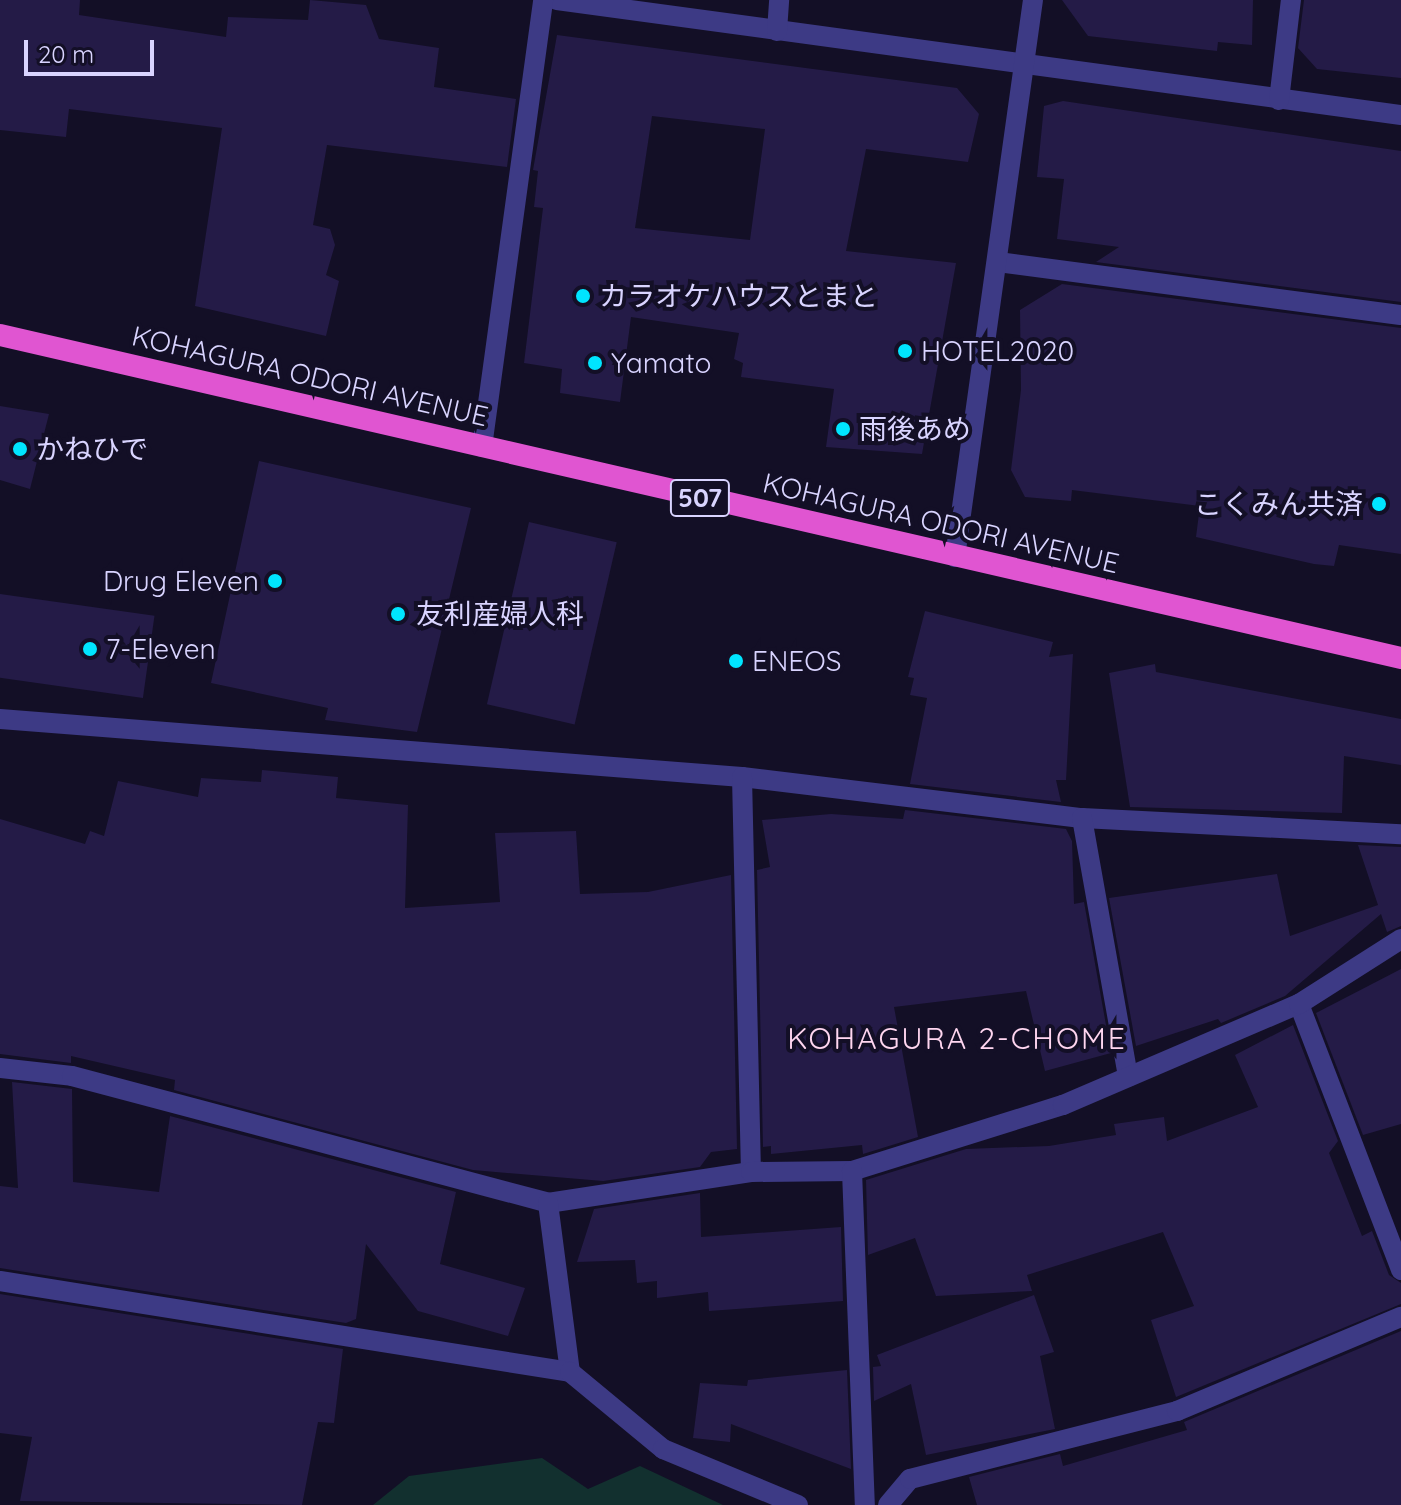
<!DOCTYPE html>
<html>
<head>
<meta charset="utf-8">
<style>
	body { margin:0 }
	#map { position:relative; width:1401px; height:1505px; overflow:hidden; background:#130f26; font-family:Quicksand,"Noto Sans JP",sans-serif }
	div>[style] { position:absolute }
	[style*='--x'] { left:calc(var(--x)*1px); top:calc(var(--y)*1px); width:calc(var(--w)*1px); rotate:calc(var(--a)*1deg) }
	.green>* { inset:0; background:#12302f }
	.building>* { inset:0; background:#241b47; transform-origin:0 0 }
	.minor>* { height:20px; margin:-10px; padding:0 10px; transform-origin:10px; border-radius:10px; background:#3d3a85 }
	.trunk>* { height:22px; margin:-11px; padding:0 11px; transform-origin:11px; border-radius:11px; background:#e055d1 }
	.dots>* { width:22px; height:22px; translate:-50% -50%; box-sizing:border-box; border:4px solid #130f26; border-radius:50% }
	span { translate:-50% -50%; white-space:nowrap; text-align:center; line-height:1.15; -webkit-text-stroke:8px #130f26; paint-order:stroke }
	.shield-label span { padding:2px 6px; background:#130f26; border:2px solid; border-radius:6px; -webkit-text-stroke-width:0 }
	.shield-label { font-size:26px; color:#d9d4ff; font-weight:700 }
	.poi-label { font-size:28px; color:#d9d4ff }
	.left { translate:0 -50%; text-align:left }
	.right { translate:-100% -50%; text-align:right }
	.street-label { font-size:28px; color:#d9d4ff }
	.neighbourhood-label { font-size:30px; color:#ffd6f0; letter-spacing:2px }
	.scale { position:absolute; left:24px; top:40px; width:130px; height:36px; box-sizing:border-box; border:4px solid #d9d4ff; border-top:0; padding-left:10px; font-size:24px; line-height:28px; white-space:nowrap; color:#d9d4ff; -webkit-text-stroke:6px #130f26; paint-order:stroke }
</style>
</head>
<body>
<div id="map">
	<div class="green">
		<div style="clip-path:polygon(542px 1458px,588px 1489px,640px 1466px,723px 1505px,373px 1505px,409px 1476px)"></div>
	</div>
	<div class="building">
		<div style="clip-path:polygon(0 0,80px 0,79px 15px,226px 37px,228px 17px,308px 20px,310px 0,366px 5px,379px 39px,439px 48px,434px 87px,516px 99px,507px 167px,327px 145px,313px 225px,330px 229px,335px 245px,326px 275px,339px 281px,326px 336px,195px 306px,222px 128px,69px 109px,66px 137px,0 130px)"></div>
		<div style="clip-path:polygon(1062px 0,1253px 0,1252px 45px,1218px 42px,1217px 51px,1088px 36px)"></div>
		<div style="clip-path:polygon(1304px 0,1401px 0,1401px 78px,1317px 69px,1298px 48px)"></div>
		<div style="clip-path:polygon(evenodd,557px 35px,957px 88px,979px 114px,968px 162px,866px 149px,846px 251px,956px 263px,922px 454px,826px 447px,834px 389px,741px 377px,743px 363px,734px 359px,739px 333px,631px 317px,620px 402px,560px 393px,562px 369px,524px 363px,543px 208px,534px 207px,538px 171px,533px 170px,557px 35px,652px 116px,765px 129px,750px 240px,635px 228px,652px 116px)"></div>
		<div style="clip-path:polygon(1063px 101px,1401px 151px,1401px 302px,1096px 262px,1119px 247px,1057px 239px,1064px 179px,1037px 177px,1044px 106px)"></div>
		<div style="clip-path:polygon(1062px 284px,1401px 328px,1401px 554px,1339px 545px,1334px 566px,1314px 564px,1196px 537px,1200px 506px,1072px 490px,1071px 501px,1025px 497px,1011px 470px,1021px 390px,1020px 310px)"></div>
		<div style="clip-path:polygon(0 406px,49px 414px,30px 489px,0 480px)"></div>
		<div style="clip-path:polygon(259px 461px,471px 508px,417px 732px,325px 720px,328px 708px,211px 683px)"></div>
		<div style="left:529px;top:522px;width:90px;height:187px;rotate:13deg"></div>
		<div style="left:0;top:594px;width:156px;height:83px;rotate:8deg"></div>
		<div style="clip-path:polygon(925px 611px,1053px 642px,1049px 657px,1073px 654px,1066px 780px,1056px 780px,1061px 802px,910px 784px,927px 698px,910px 695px,914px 678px,908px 677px)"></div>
		<div style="clip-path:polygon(1155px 664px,1156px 672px,1401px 719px,1401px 765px,1344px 756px,1342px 813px,1130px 807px,1109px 673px)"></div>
		<div style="clip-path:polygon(262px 770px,338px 777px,336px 798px,408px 805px,405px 908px,500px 902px,495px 833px,576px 831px,580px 894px,648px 892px,731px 875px,737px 1149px,711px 1152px,700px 1167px,603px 1181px,473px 1170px,174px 1090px,175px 1080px,71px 1056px,71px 1063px,0 1054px,0 819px,85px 844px,90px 831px,104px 836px,118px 781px,198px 797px,201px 778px,261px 782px)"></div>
		<div style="clip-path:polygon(905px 810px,1066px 829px,1072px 841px,1074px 904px,1084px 902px,1111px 1053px,1045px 1071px,1026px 991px,894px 1007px,918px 1137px,863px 1154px,862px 1145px,771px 1154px,771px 1146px,763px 1147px,757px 870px,770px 867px,762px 820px,831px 814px,903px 819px)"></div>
		<div style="clip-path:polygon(1358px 845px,1401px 847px,1401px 926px,1387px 932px,1381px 914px,1285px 996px,1221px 1023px,1218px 1019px,1136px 1046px,1109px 898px,1277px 874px,1290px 936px,1378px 905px)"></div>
		<div style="clip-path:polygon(1401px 969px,1401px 1124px,1363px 1135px,1316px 1013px)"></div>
		<div style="clip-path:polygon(1293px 1025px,1338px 1141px,1329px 1153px,1362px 1236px,1372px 1231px,1389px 1275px,1401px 1283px,1401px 1304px,1176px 1397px,1151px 1320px,1194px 1306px,1163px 1232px,1027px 1275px,1032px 1291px,936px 1296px,915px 1238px,868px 1255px,866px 1180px,966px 1149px,1049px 1146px,1116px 1135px,1114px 1124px,1164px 1117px,1167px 1141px,1258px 1107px,1235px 1055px)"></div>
		<div style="clip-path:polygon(12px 1082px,72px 1089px,73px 1182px,159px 1192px,170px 1116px,456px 1192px,440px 1264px,525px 1288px,508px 1336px,418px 1311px,366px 1244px,356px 1319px,346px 1323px,0 1268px,0 1186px,18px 1188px)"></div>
		<div style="clip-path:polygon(700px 1193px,701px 1237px,841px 1227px,843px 1301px,709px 1311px,708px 1292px,657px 1298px,657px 1281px,637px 1283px,635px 1260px,577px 1262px,594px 1209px)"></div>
		<div style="clip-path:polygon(0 1294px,343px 1349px,334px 1423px,318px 1422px,302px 1505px,20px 1501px,32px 1437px,0 1433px)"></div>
		<div style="clip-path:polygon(1034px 1295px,1054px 1352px,1040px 1356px,1055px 1429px,926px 1455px,911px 1384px,874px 1401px,873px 1367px,881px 1366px,877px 1355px)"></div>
		<div style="clip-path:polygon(1401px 1331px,1401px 1505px,977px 1505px,969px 1477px,1060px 1454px,1063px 1466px,1187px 1430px,1184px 1422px)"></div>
		<div style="clip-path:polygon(847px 1370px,851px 1469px,731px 1424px,730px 1442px,693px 1438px,700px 1383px,747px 1386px,748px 1380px)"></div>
	</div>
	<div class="minor">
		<div style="--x:557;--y:0;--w:852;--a:7.76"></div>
		<div style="--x:777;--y:31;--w:31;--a:-86"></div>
		<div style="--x:1279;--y:100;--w:101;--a:-83.2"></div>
		<div style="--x:998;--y:262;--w:406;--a:7.5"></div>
		<div style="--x:482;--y:447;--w:451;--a:-82.2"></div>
		<div style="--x:955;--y:557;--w:562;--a:-82.03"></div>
		<div style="--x:0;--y:719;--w:744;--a:4.47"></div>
		<div style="--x:742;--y:777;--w:342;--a:6.9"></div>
		<div style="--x:1082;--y:818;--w:319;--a:2.9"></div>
		<div style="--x:742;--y:777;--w:395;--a:88.7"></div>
		<div style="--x:1082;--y:818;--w:263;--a:79.9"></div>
		<div style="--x:1299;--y:1004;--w:285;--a:69"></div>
		<div style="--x:0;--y:1068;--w:72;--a:6.3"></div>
		<div style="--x:72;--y:1076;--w:493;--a:14.9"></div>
		<div style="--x:548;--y:1203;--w:205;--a:-8.7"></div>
		<div style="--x:751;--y:1172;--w:101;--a:-0.6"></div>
		<div style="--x:852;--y:1171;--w:221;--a:-17.4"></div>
		<div style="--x:1063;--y:1105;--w:257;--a:-23.2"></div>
		<div style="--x:1299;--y:1004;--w:121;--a:-32.5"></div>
		<div style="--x:852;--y:1171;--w:334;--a:87.8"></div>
		<div style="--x:548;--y:1203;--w:170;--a:82.6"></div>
		<div style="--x:0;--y:1281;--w:577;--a:9.07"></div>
		<div style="--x:570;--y:1372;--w:121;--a:39.6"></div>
		<div style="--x:663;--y:1449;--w:146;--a:22.5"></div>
		<div style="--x:888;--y:1505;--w:34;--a:-50"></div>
		<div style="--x:910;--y:1479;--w:276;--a:-14.3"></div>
		<div style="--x:1177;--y:1411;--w:243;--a:-22.8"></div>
	</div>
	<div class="trunk">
		<div style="--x:0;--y:335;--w:1438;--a:12.98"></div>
	</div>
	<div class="dots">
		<div style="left:583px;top:296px;background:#00e5ff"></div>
		<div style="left:905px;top:351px;background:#00e5ff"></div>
		<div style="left:595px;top:363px;background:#00e5ff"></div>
		<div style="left:843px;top:429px;background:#00e5ff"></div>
		<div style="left:20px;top:449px;background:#00e5ff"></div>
		<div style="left:1379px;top:504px;background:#00e5ff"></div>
		<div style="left:275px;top:581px;background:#00e5ff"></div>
		<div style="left:398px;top:614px;background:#00e5ff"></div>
		<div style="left:90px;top:649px;background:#00e5ff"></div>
		<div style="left:736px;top:661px;background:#00e5ff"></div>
	</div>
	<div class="shield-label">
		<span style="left:700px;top:498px">507</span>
	</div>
	<div class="poi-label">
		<span class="left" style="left:599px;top:296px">カラオケハウスとまと</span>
		<span class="left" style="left:921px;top:351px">HOTEL2020</span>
		<span class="left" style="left:611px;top:363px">Yamato</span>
		<span class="left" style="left:859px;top:429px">雨後あめ</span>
		<span class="left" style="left:36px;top:449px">かねひで</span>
		<span class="right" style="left:1363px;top:504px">こくみん共済</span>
		<span class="right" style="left:259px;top:581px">Drug Eleven</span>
		<span class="left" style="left:416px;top:614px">友利産婦人科</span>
		<span class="left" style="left:106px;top:649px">7-Eleven</span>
		<span class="left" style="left:752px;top:661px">ENEOS</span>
	</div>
	<div class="street-label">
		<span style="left:310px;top:376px;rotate:13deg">KOHAGURA ODORI AVENUE</span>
		<span style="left:941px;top:523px;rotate:13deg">KOHAGURA ODORI AVENUE</span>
	</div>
	<div class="neighbourhood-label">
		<span style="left:957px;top:1038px">KOHAGURA 2-CHOME</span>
	</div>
	<div class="scale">20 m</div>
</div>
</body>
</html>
